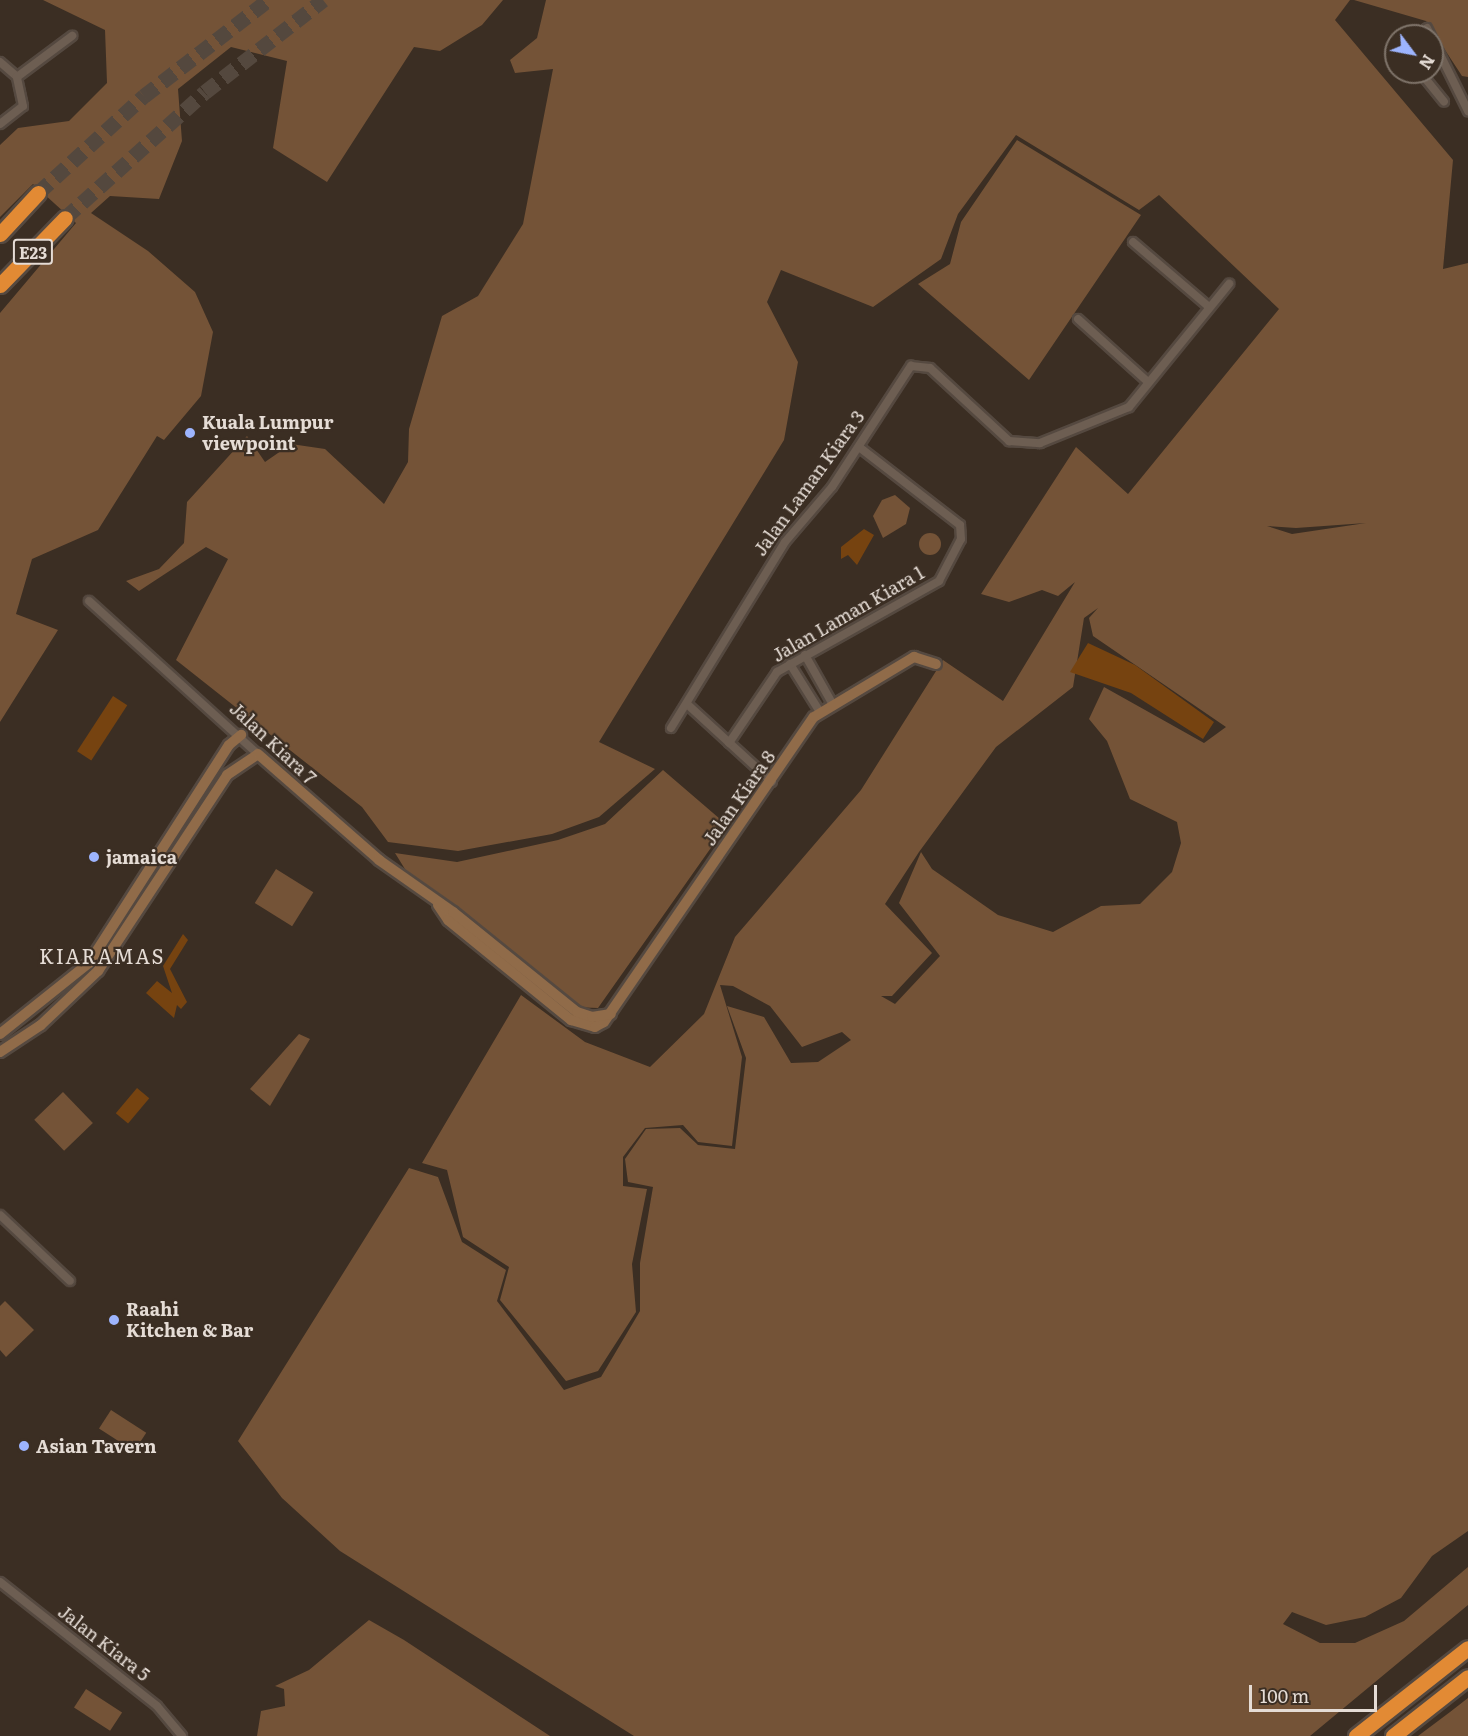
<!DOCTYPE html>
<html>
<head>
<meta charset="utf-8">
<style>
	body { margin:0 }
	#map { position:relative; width:1468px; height:1736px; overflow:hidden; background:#3b2e23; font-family:Literata,serif }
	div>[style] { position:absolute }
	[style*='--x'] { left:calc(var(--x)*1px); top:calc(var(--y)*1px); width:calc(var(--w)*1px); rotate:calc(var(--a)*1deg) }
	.green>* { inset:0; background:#745337; transform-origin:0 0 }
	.round { border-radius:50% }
	.water>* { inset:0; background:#764310; transform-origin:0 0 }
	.highway-tunnel>* { height:15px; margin-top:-7.5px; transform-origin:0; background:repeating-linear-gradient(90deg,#54483e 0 15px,transparent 0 23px) }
	.roads { filter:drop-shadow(2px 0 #554940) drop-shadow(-2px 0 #554940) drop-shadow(0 2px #554940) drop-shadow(0 -2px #554940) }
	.street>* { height:8px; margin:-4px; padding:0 4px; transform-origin:4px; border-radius:4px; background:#6d5e52 }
	.secondary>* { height:10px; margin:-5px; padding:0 5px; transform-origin:5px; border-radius:5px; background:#906b49 }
	.highway>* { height:15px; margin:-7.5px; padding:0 7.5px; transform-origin:7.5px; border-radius:7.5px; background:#e28a34 }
	.dots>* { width:16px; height:16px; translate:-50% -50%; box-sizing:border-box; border:3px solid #3b2e23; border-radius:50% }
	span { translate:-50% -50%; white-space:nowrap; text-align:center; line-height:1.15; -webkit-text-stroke:4.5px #3b2e23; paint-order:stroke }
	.shield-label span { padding:2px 4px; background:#3b2e23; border:2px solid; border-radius:4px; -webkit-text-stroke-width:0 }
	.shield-label { font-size:16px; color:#e5dcd5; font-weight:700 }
	.poi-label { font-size:18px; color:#e5dcd5; font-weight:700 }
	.left { translate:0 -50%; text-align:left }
	.street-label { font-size:18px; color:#e5dcd5 }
	.neighbourhood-label { font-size:20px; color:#e5dcd5; letter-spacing:1.5px }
	.north { position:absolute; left:1384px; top:24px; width:60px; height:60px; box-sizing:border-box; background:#3b2e23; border:2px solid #7f746a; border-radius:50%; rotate:122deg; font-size:16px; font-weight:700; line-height:24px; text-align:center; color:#e5dcd5 }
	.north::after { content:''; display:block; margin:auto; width:21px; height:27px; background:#9db4fd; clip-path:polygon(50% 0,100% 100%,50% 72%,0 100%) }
	.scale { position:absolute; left:1249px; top:1685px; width:128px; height:27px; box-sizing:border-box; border:3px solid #e5dcd5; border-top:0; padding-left:8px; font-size:18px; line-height:21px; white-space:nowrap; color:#e5dcd5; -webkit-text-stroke:4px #3b2e23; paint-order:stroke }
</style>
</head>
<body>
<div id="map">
	<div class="green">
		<div style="clip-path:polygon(43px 0,503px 0,482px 25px,440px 51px,414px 47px,327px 182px,273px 148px,287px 61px,231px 47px,178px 89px,182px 141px,159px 199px,110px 196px,91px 213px,148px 251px,195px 292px,213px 332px,201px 396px,164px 440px,157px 436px,98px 530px,32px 559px,16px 614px,58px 630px,0 722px,0 313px,76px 223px,33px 184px,0 217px,0 145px,18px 128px,69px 121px,107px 83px,105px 30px)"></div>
		<div style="clip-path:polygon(evenodd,546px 0,1350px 0,1335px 20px,1453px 160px,1443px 269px,1468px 263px,1468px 1531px,1432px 1556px,1401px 1598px,1365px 1617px,1326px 1625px,1292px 1612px,1283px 1624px,1320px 1643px,1355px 1643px,1404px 1621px,1468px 1567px,1468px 1605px,1310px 1736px,634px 1736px,340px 1551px,282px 1498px,238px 1441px,409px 1168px,438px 1177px,462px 1242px,506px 1270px,497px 1301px,564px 1390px,601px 1377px,640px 1311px,640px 1263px,653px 1187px,628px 1182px,625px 1159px,646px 1129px,680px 1128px,698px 1145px,735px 1149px,746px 1058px,727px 1006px,764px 1017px,791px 1063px,818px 1062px,851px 1040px,842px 1032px,802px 1047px,770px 1006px,733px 986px,720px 985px,742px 1057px,732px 1146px,698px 1142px,683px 1125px,645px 1128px,623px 1157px,623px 1186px,647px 1189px,632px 1264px,636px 1312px,598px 1371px,566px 1381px,500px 1300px,509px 1267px,463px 1237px,447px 1170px,422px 1163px,521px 995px,585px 1042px,650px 1067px,704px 1014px,735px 937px,861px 790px,943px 660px,1003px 701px,1075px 582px,1058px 596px,1042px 590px,1009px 602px,981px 594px,1076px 447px,1128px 494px,1279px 309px,1159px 195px,1139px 210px,1016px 135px,958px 214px,941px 259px,873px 307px,781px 270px,767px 302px,798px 362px,784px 440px,599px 742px,655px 769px,599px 817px,552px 834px,458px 851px,388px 842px,362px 807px,176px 660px,228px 559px,206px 547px,139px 591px,126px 581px,159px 569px,184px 543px,187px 502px,247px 436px,265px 462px,291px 444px,325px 449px,384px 504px,408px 462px,409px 429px,442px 316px,478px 296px,523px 224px,553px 69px,515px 73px,510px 60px,537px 38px,546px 0,1366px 523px,1292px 534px,1267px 526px,1296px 528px,1366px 523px,546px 0,1098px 608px,1089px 618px,1093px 636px,1226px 727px,1204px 743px,1104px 687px,1089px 719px,1107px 741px,1130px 799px,1177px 822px,1181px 843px,1172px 872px,1140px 904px,1101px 906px,1053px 932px,998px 915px,932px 869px,921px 852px,899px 903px,940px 956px,895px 1004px,881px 996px,892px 996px,932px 953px,885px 904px,919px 852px,996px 747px,1073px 687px,1084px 618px,1098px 608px)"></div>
		<div style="clip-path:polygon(1354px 0,1468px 0,1468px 77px,1462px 76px,1426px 21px)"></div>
		<div style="clip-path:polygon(1017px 140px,1141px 215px,1029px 380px,918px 284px,950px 264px,961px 222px)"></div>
		<div style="clip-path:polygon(895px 495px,910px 508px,906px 524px,883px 538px,873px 516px,882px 500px)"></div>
		<div class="round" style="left:919px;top:533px;width:22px;height:22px"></div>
		<div style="clip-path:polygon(663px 770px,727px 825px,598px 1008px,572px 1007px,408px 874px,395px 853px,457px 862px,558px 840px,605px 824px)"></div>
		<div style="left:276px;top:869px;width:44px;height:40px;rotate:32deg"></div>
		<div style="clip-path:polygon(299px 1034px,310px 1039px,270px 1106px,250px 1089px)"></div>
		<div style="left:63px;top:1092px;width:43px;height:40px;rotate:46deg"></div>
		<div style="clip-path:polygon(5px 1301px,34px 1330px,6px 1357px,0 1350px,0 1306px)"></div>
		<div style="left:111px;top:1410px;width:42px;height:22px;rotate:33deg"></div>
		<div style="clip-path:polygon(369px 1620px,404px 1640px,550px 1736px,257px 1736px,261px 1711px,285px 1706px,284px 1689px,275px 1686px,309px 1670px)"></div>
		<div style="left:86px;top:1689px;width:43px;height:22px;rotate:33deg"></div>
		<div style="clip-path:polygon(1468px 1698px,1468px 1736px,1418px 1736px,1450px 1712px)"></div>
	</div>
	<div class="water">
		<div style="clip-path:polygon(864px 529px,874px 535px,857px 565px,848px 555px,841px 559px,841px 547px)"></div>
		<div style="clip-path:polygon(1088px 643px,1135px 665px,1214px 722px,1203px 739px,1131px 693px,1070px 672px)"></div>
		<div style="left:113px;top:696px;width:17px;height:66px;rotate:33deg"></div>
		<div style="clip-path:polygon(183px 934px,188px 940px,170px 969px,187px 1002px,181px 1009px,177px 1005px,174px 1018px,146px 993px,157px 981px,172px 993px,163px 966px)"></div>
		<div style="left:137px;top:1088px;width:16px;height:33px;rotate:40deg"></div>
	</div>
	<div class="highway-tunnel">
		<div style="--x:38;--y:193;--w:144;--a:-42.5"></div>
		<div style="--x:144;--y:96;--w:157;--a:-37.7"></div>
		<div style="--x:65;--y:218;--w:188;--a:-42"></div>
		<div style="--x:205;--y:92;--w:150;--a:-37.9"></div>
	</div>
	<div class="roads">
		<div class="street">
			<div style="--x:1427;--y:28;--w:93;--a:63.7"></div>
			<div style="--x:0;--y:62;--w:23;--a:41"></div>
			<div style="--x:17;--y:77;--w:69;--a:-36.7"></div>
			<div style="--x:1420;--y:72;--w:38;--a:51"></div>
			<div style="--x:0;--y:124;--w:29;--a:-38"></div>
			<div style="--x:23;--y:106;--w:30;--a:-102"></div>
			<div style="--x:1133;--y:242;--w:100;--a:40.5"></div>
			<div style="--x:1078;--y:319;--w:94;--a:42"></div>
			<div style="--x:89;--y:601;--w:228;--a:42.2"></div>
			<div style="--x:805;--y:655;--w:55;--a:60.6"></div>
			<div style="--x:790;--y:664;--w:57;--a:58"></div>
			<div style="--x:687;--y:704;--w:115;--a:42.5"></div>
			<div style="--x:671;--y:728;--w:218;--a:-58.5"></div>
			<div style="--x:785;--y:542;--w:72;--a:-49.5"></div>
			<div style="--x:832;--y:487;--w:145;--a:-56.9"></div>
			<div style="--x:911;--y:366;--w:19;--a:6"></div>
			<div style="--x:930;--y:368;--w:108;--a:42.7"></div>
			<div style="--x:1009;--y:441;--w:31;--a:4"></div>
			<div style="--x:1040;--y:443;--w:96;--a:-22"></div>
			<div style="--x:1129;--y:407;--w:159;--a:-50.9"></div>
			<div style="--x:729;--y:743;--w:86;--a:-55.9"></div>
			<div style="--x:777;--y:672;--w:186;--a:-29.3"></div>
			<div style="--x:939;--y:581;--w:47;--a:-62.4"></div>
			<div style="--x:961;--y:539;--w:14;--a:-94"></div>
			<div style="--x:960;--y:525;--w:128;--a:-142.3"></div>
			<div style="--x:0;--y:1215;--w:96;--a:43.3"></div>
			<div style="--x:0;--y:1582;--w:200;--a:38.3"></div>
			<div style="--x:157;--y:1706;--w:39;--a:50"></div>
		</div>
		<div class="secondary">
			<div style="--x:438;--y:905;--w:18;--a:56"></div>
			<div style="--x:448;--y:920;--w:159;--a:39.1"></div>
			<div style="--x:571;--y:1020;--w:25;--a:16"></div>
			<div style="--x:595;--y:1027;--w:10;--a:-29"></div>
			<div style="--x:604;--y:1022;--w:370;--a:-55.5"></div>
			<div style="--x:814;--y:717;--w:117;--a:-31"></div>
			<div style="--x:914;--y:657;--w:23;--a:18"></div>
			<div style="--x:0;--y:1034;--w:114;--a:-38.6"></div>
			<div style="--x:89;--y:963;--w:259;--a:-57.3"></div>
			<div style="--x:229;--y:745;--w:16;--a:-40"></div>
			<div style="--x:0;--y:1052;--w:49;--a:-33.4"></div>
			<div style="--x:41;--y:1025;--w:79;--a:-43.5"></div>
			<div style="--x:98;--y:971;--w:235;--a:-56.6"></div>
			<div style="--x:227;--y:775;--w:37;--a:-34"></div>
			<div style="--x:258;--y:754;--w:161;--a:41.2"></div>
			<div style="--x:379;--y:860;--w:90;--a:35.1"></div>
			<div style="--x:453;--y:912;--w:159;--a:38.9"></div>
			<div style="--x:577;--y:1012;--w:16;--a:18"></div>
			<div style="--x:592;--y:1017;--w:19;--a:-9"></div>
		</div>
		<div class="highway">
			<div style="--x:0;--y:234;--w:56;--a:-47.2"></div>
			<div style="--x:0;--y:285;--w:93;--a:-45.9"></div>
			<div style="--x:1356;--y:1736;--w:142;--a:-38.2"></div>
			<div style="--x:1393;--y:1736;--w:95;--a:-38.2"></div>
		</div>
	</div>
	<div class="dots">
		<div style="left:190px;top:433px;background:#9db4fd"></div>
		<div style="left:94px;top:857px;background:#9db4fd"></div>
		<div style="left:114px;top:1320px;background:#9db4fd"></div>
		<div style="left:24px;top:1446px;background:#9db4fd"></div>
	</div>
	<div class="shield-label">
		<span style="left:33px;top:252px">E23</span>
	</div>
	<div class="poi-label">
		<span class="left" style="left:202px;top:433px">Kuala Lumpur<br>viewpoint</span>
		<span class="left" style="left:106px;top:857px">jamaica</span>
		<span class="left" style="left:126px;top:1320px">Raahi<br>Kitchen &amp; Bar</span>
		<span class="left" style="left:36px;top:1446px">Asian Tavern</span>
	</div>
	<div class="street-label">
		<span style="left:809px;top:483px;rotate:-54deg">Jalan Laman Kiara 3</span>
		<span style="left:848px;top:614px;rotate:-30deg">Jalan Laman Kiara 1</span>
		<span style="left:273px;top:743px;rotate:43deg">Jalan Kiara 7</span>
		<span style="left:739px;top:798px;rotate:-55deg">Jalan Kiara 8</span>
		<span style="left:104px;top:1643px;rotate:38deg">Jalan Kiara 5</span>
	</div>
	<div class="neighbourhood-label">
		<span style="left:102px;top:955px">KIARAMAS</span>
	</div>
	<div class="north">N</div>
	<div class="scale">100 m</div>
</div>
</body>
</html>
